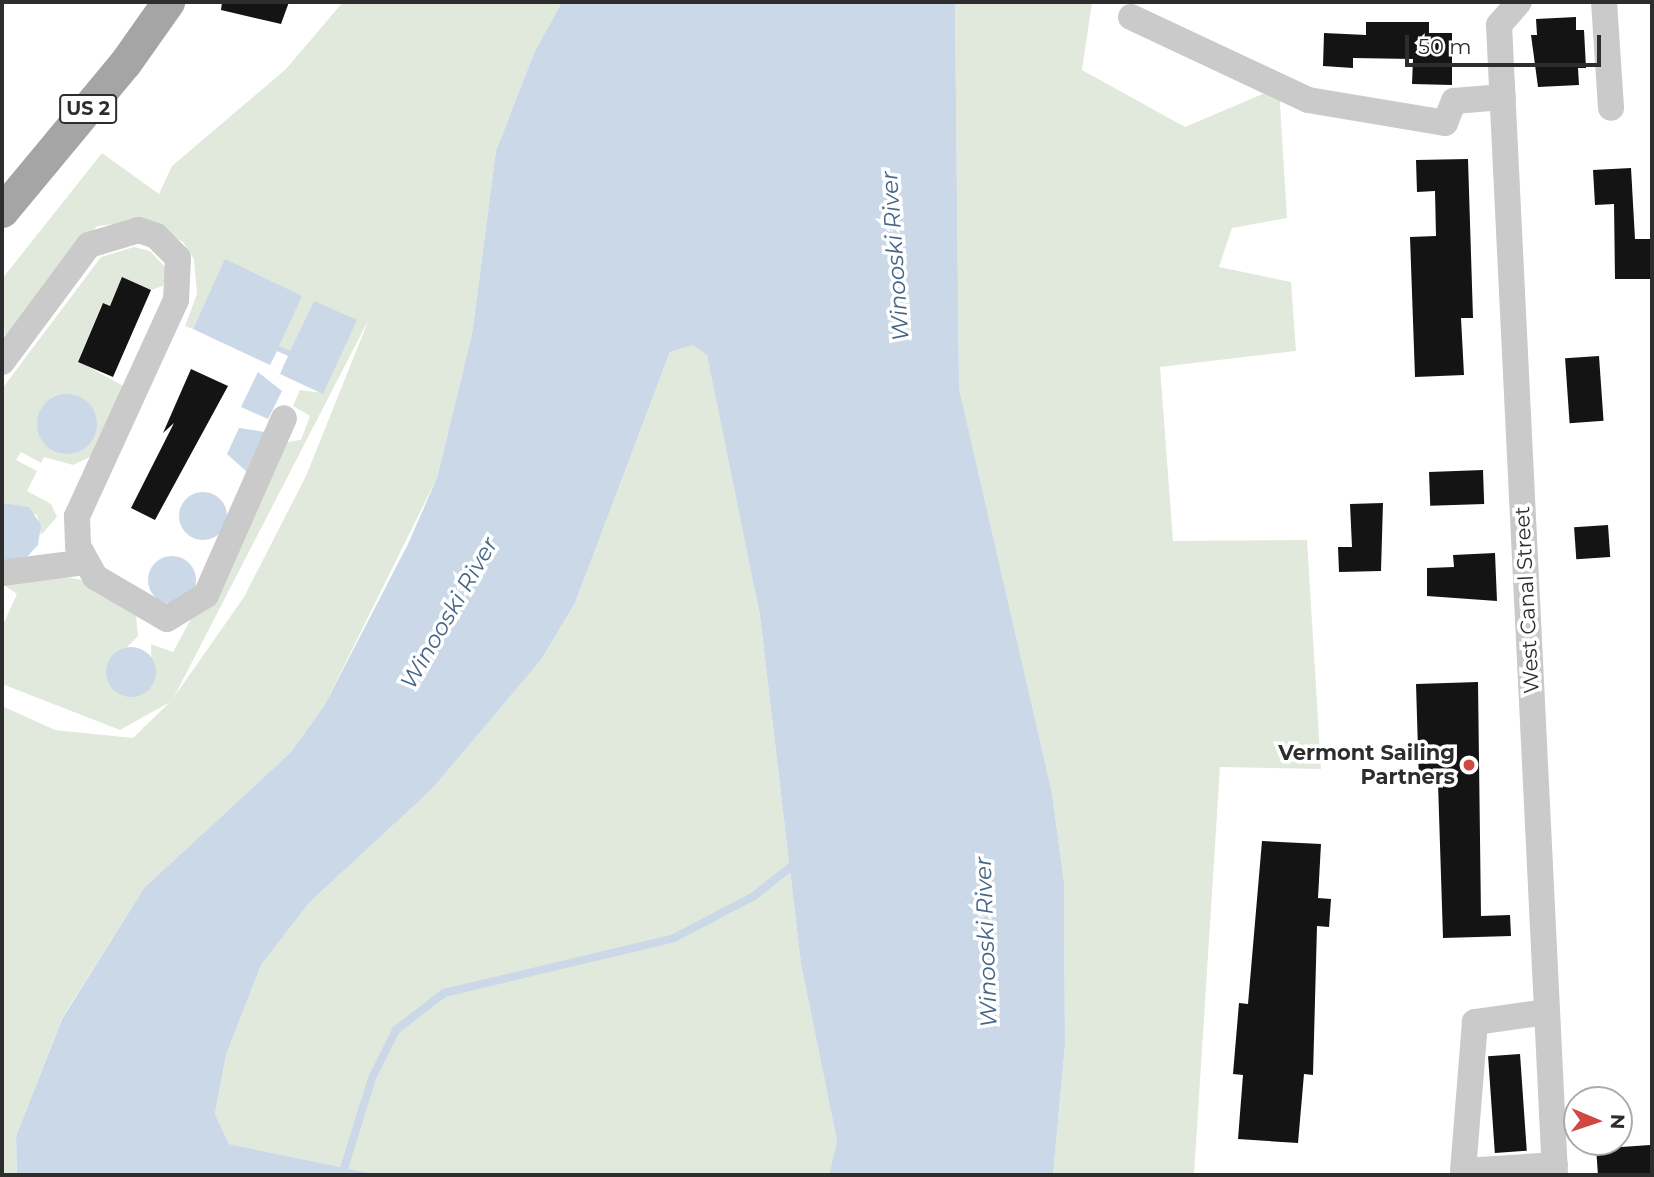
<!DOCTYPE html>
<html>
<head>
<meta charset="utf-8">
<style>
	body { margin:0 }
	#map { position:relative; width:1654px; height:1177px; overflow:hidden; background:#fff; font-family:Montserrat,sans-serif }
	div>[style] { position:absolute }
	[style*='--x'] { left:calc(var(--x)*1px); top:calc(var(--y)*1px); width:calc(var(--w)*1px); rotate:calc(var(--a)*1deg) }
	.green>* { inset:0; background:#e1e9dc }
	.water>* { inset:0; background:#cad8e7 }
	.round { border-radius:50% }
	.stream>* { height:8px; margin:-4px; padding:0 4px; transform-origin:4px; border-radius:4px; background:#cad8e7 }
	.building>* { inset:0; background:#141414; transform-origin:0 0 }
	.minor>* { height:26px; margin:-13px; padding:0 13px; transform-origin:13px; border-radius:13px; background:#cacaca }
	.major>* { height:33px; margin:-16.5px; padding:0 16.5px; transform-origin:16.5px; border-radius:16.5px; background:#a5a5a5 }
	.dots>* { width:19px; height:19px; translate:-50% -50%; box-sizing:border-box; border:4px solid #fff; border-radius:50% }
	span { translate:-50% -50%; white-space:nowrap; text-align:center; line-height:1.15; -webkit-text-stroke:7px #fff; paint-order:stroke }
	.shield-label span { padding:2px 5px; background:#fff; border:2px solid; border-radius:5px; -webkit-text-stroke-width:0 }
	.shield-label { font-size:19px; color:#2d2d2d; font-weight:700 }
	.street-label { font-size:21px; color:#2d2d2d }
	.poi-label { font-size:21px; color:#2d2d2d; font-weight:700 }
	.right { translate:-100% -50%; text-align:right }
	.water-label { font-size:23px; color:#456585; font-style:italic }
	.frame { position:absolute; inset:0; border:4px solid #2d2d2d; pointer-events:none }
	.north { position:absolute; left:1563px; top:1086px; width:70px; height:70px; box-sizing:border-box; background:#fff; border:2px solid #ababab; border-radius:50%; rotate:92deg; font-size:19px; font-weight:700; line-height:28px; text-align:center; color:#2d2d2d }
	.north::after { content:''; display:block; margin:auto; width:24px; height:32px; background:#d04842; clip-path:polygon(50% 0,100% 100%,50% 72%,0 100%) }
	.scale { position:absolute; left:1405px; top:35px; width:196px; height:32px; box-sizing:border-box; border:4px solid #2d2d2d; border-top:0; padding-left:9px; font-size:21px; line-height:24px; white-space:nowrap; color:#2d2d2d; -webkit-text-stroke:5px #fff; paint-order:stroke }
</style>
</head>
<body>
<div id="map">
	<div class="green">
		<div style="clip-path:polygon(evenodd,343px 2px,562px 2px,534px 53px,496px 151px,472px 334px,437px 478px,324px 706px,291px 752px,144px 888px,62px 1018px,16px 1136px,17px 1175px,2px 1175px,2px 706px,55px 730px,133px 738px,170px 702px,120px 730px,2px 684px,2px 627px,17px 594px,4px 585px,65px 577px,88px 581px,136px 615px,138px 636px,126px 648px,115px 690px,129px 696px,152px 685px,151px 644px,173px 652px,287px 442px,301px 440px,310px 416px,293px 406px,300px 390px,323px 393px,314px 301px,290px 352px,279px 346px,225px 260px,193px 329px,185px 326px,197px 294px,194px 259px,183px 242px,142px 221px,97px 226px,5px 340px,2px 279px,102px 153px,159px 194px,172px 166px,286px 69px,343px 2px,369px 319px,306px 476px,244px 597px,174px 697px,369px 319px)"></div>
		<div style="clip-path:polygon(955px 2px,1092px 2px,1082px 70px,1185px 127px,1279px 87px,1287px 218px,1232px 228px,1219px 267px,1291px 282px,1296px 351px,1160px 367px,1173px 541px,1307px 540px,1321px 769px,1220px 767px,1194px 1175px,1053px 1175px,1065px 1046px,1064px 883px,1052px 793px,959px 388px)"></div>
		<div style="clip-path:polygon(evenodd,134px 247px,150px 251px,167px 269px,163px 286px,151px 290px,122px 278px,110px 306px,102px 304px,78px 361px,125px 387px,96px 454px,73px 465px,44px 457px,41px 463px,21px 452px,16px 460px,37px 471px,27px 491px,51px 504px,57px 517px,41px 535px,37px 515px,2px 503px,2px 389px,101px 257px,134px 247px,40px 437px,93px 437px,80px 451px,62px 454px,40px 437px)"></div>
		<div style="clip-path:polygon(693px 345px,707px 354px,760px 616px,801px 964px,837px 1141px,829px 1175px,379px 1175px,229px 1144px,215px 1114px,226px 1055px,261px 965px,310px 902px,432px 789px,541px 660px,575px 603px,670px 352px)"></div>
	</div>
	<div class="water">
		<div style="clip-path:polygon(562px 2px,955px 2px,959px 388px,1052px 793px,1064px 883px,1065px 1046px,1053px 1175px,829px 1175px,837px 1141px,801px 964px,760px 616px,707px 355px,693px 345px,670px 352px,575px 603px,541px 660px,432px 789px,310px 902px,261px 965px,226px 1055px,215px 1114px,229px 1144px,379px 1175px,17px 1175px,16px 1136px,62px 1019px,144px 888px,291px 752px,324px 706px,408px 544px,437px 478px,472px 334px,496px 151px,534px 53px)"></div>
		<div style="clip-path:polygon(225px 259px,302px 296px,279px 346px,290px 351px,314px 301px,357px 320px,323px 394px,280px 374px,288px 356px,277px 351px,270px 365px,193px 329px)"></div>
		<div style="clip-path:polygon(258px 372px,282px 391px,268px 419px,241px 407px)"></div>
		<div class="round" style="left:37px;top:394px;width:60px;height:60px"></div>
		<div style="clip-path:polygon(239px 428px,265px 432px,247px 472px,227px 454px)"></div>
		<div class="round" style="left:179px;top:492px;width:48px;height:48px"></div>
		<div style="clip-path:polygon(2px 503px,29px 507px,41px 525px,38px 545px,25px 559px,2px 560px)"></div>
		<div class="round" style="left:148px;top:556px;width:48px;height:48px"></div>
		<div class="round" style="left:106px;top:647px;width:50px;height:50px"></div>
	</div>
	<div class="stream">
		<div style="--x:342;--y:1175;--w:102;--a:-72.8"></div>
		<div style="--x:372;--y:1078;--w:54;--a:-63.4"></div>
		<div style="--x:396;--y:1030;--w:61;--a:-37.6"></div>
		<div style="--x:444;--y:993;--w:236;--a:-13.4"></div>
		<div style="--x:674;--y:938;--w:90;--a:-27.7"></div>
		<div style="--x:754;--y:896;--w:56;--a:-38.5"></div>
	</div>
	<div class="building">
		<div style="clip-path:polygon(222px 2px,289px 2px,281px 24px,221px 10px)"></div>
		<div style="clip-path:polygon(1576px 17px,1576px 30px,1584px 30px,1586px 68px,1578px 68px,1579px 85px,1538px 87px,1531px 35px,1537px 35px,1536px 19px)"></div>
		<div style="clip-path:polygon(1366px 22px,1429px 22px,1429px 33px,1452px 33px,1452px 85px,1412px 84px,1413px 59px,1353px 58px,1353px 68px,1323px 66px,1324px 33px,1366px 35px)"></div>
		<div style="clip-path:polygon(1468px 159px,1473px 318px,1461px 318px,1464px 375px,1415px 377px,1410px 237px,1436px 236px,1435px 191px,1417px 192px,1416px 160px)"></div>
		<div style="clip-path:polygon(1631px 168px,1635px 239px,1652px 239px,1652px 279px,1615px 279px,1614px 204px,1595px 205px,1593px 170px)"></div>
		<div style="clip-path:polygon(122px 277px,151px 290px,113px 377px,78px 362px,103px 303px,110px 306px)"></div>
		<div style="left:1599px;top:356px;width:65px;height:34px;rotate:86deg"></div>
		<div style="clip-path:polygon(191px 369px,228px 386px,155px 520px,131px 508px,174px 423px,163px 433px)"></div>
		<div style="left:1483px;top:470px;width:34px;height:54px;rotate:88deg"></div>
		<div style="clip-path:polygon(1383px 503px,1381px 571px,1339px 572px,1338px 547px,1352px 547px,1350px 504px)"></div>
		<div style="left:1608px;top:525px;width:32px;height:34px;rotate:86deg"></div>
		<div style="clip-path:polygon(1495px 553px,1497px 601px,1427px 596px,1427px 568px,1454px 567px,1453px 555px)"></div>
		<div style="clip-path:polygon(1478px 682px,1481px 916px,1510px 915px,1511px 936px,1443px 938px,1438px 783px,1419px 783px,1416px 684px)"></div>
		<div style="clip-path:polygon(1262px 841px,1321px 844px,1318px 898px,1331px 899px,1329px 927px,1317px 926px,1313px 1075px,1304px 1074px,1298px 1143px,1238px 1139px,1243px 1075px,1233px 1074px,1239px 1003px,1248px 1004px)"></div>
		<div style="left:1520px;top:1054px;width:97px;height:32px;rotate:86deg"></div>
		<div style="left:1650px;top:1145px;width:30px;height:54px;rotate:86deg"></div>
	</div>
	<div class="minor">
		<div style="--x:1519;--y:2;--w:30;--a:131"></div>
		<div style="--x:1499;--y:25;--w:1151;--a:87.21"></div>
		<div style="--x:1604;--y:2;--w:106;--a:86.2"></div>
		<div style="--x:1131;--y:17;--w:195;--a:25.1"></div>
		<div style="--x:1308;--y:100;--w:139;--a:9.5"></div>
		<div style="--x:1445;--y:123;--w:24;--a:-68"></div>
		<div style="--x:1454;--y:101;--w:49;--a:-4.7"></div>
		<div style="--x:2;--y:362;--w:146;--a:-53.4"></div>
		<div style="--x:89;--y:245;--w:52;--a:-16.7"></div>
		<div style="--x:139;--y:230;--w:18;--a:19"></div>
		<div style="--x:156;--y:236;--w:31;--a:45"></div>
		<div style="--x:178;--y:258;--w:42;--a:92.7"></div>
		<div style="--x:176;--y:300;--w:238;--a:114.6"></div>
		<div style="--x:77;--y:516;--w:30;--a:88"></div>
		<div style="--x:78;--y:546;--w:35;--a:61"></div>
		<div style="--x:95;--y:577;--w:83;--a:30.3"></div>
		<div style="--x:167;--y:619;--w:46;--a:-31.6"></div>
		<div style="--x:206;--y:595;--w:193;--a:-66.2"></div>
		<div style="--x:2;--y:573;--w:85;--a:-7.5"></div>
		<div style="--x:1547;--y:1012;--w:73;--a:172.1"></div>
		<div style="--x:1475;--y:1022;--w:149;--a:94.6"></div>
		<div style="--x:1463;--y:1171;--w:92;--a:-3.7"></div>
	</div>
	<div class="major">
		<div style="--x:2;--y:211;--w:192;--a:-50.3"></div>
		<div style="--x:125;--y:63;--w:75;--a:-54.8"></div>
	</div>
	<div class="dots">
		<div style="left:1469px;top:765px;background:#d04842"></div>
	</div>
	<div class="shield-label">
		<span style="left:88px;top:109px">US 2</span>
	</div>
	<div class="street-label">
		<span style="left:1527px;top:600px;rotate:-93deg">West Canal Street</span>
	</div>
	<div class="poi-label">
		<span class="right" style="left:1455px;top:765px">Vermont Sailing<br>Partners</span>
	</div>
	<div class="water-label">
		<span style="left:895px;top:256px;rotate:-94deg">Winooski River</span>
		<span style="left:449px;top:613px;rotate:-60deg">Winooski River</span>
		<span style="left:986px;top:942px;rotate:-92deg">Winooski River</span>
	</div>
	<div class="frame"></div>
	<div class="north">N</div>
	<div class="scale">50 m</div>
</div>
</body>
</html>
